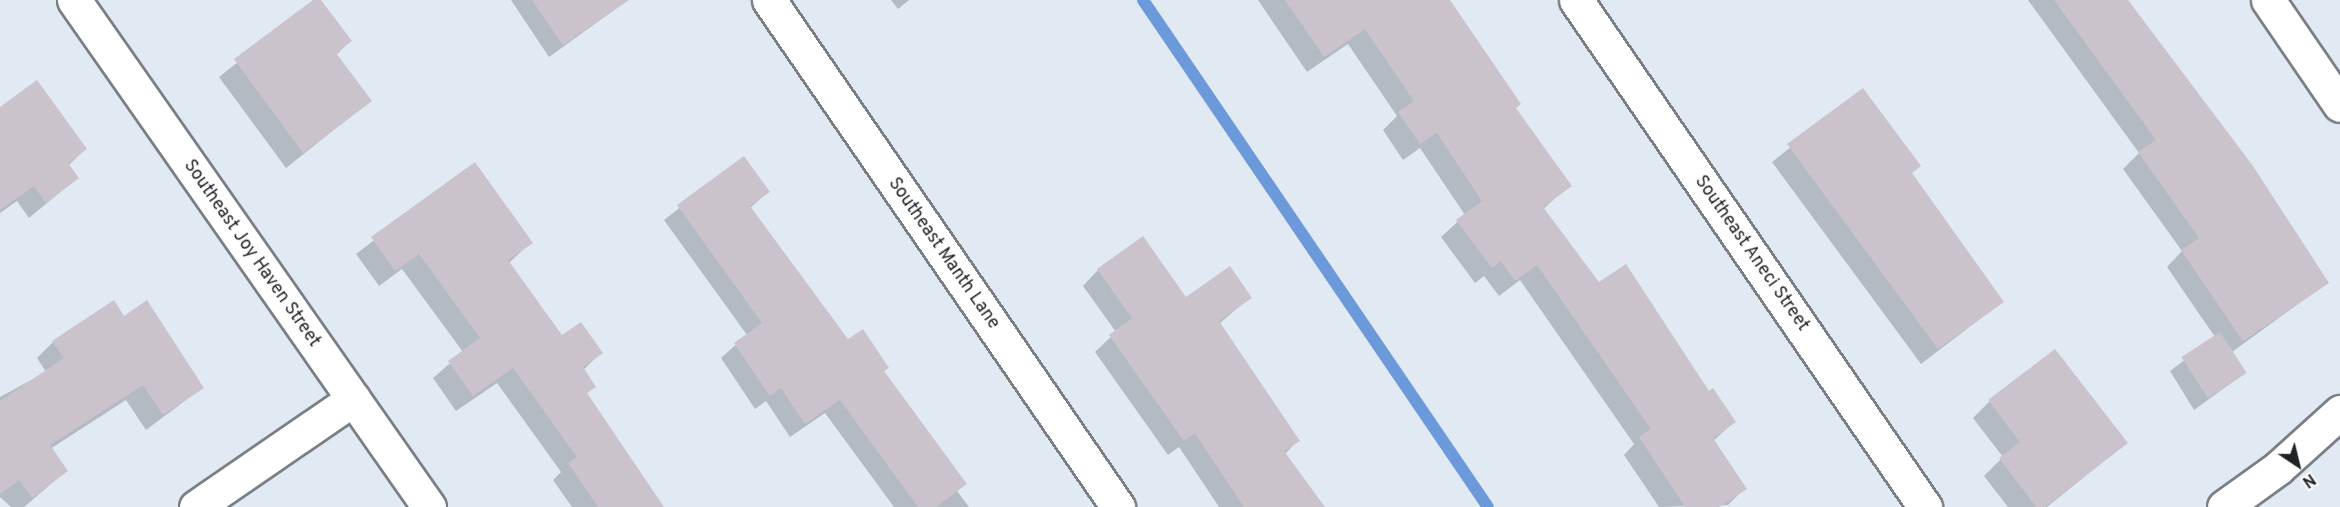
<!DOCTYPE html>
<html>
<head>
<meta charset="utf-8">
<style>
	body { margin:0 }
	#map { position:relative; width:2340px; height:507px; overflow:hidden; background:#e1e9f2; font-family:Overpass,sans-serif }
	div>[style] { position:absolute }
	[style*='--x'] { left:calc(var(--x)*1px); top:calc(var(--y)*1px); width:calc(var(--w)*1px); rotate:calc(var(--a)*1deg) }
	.shadow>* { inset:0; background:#0003 }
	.stream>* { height:12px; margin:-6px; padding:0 6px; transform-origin:6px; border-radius:6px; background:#6b99da }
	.building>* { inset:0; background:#cbc3cc; transform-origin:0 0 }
	.roads { filter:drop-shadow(2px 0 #787f87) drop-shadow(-2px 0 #787f87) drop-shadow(0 2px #787f87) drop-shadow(0 -2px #787f87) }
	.minor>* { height:33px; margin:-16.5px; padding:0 16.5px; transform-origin:16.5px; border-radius:16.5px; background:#fff }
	span { translate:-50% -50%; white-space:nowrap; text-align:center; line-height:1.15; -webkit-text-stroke:4.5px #fff; paint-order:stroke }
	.street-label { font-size:18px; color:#1f2225 }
	.north { position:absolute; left:2268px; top:435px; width:60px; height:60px; -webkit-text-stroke:4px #fff; paint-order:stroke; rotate:145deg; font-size:16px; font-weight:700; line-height:24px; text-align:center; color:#1f2225 }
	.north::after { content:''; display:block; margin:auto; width:21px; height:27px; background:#1f2225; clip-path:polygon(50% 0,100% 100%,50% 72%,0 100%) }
</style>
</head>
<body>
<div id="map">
	<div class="shadow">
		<div style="clip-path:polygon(316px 0,350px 41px,336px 55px,370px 101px,286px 168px,219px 77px)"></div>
		<div style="clip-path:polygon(511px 0,628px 0,549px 57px)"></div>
		<div style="clip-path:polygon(891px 0,909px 0,898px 9px)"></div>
		<div style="clip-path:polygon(1258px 0,1433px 0,1570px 185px,1543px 209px,1599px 285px,1734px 422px,1713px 441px,1745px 488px,1728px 505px,1659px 507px,1624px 455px,1634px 444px,1520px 280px,1499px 296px,1484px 276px,1475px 283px,1441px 237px,1465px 215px,1420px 148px,1403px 160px,1383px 130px,1397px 116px,1348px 44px,1307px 72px)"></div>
		<div style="clip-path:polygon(2028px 0,2126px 0,2251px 167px,2327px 283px,2232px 352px,2245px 373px,2194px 410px,2170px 371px,2215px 337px,2167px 267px,2182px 251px,2123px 169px,2139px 153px)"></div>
		<div style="clip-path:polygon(1863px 90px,1911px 174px,2002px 302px,1921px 364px,1772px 162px)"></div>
		<div style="clip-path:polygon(0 109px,85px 149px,68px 166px,77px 178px,29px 218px,17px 201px,0 213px)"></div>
		<div style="clip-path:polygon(744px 158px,768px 192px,750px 208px,848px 342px,883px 371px,965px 483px,957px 491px,969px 507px,894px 507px,825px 413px,790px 437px,766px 401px,755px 409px,721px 358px,747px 335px,664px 220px)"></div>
		<div style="clip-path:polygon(475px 164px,531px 242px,509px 263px,562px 337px,601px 353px,583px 370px,594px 387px,586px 394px,662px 507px,572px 507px,553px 480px,561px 472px,497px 383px,456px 411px,433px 378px,463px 352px,402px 269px,379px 286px,356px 254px)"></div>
		<div style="clip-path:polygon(1098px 270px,1186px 299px,1250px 297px,1219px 324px,1298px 440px,1285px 454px,1323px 507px,1219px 507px,1179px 447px,1168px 455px,1095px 352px,1116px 332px,1083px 286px)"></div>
		<div style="clip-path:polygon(123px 318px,202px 388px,146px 430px,126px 400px,50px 449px,66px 471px,24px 507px,11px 507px,0 497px,0 397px,46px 372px,37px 358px,53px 342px)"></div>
		<div style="clip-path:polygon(1989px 402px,2126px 443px,2047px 507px,2008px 507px,1984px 476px,2003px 457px,1973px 418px)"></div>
	</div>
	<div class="stream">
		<div style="--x:1143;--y:0;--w:613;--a:55.77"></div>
	</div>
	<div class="building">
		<div style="clip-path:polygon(313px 0,321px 0,352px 41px,336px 53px,372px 101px,303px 153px,234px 59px)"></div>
		<div style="clip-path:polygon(532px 0,629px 0,563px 45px)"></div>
		<div style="clip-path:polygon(1285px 0,1450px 0,1521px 104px,1516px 108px,1572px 186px,1543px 207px,1599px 282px,1626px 264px,1709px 391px,1713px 388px,1736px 422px,1713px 438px,1747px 489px,1719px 507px,1685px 507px,1639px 437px,1651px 429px,1537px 265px,1515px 281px,1501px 261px,1492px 268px,1456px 220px,1482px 201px,1437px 133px,1420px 144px,1398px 112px,1414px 101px,1365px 29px,1324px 57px)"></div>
		<div style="clip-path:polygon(2054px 0,2128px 0,2253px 166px,2329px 283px,2243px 341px,2181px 250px,2199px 238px,2138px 152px,2156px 140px)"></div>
		<div style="clip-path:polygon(37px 80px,87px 149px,68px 163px,79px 178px,46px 203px,34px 186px,0 210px,0 107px)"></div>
		<div style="clip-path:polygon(1863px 88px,1921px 166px,1912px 173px,2004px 302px,1938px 349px,1787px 144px)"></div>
		<div style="clip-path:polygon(744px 156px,770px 192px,750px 206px,848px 339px,863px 329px,889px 368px,884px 371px,967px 484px,936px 507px,918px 507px,840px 400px,805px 424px,781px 388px,770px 396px,734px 343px,762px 323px,677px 205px)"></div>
		<div style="clip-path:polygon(475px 162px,533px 243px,508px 260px,562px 335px,581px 322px,603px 353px,583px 367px,596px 387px,587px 393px,664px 507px,598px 507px,568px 463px,577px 457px,513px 368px,473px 396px,448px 361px,480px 338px,419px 254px,395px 271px,371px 237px)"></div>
		<div style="clip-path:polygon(1143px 236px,1186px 297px,1230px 266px,1252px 298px,1219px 321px,1300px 441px,1284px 451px,1325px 507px,1244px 507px,1195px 433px,1184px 441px,1109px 335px,1132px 318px,1097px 269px)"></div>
		<div style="clip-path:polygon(114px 300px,124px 316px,147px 300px,204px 388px,163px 415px,143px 385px,50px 445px,68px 471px,32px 498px,19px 480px,0 494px,0 401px,64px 358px,52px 341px)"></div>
		<div style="left:2220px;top:332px;width:49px;height:46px;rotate:57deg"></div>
		<div style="clip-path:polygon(2055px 349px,2128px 443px,2045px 507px,2036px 507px,1999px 458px,2020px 442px,1988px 400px)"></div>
	</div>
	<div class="roads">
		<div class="minor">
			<div style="--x:74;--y:0;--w:619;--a:55"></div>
			<div style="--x:769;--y:0;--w:616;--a:55.46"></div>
			<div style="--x:1576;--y:0;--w:616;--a:55.46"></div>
			<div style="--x:2268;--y:0;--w:127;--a:55.6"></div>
			<div style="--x:196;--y:507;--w:191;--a:-34.5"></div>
			<div style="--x:2224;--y:507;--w:67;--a:-35.8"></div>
			<div style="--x:2278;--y:468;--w:84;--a:-42.1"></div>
		</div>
	</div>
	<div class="street-label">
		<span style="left:251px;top:254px;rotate:55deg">Southeast Joy Haven Street</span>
		<span style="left:943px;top:254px;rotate:55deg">Southeast Manth Lane</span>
		<span style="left:1751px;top:254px;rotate:55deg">Southeast Aneci Street</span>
	</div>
	<div class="north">N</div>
</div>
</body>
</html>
